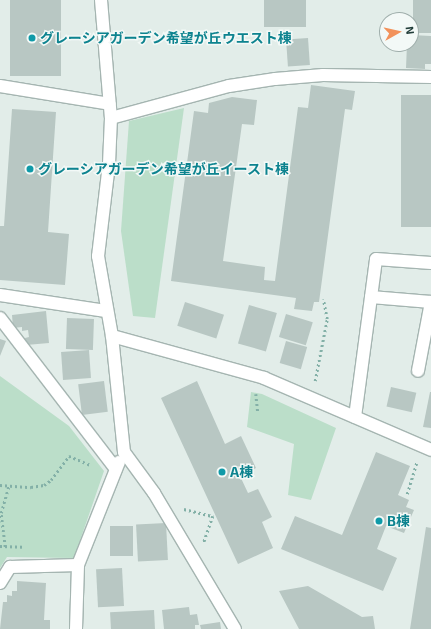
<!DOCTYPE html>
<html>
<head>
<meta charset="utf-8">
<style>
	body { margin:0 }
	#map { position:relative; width:431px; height:629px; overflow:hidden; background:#e2ede9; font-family:"Exo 2","Noto Sans JP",sans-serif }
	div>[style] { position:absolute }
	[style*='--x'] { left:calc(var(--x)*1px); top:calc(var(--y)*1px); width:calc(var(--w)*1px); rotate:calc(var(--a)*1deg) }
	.green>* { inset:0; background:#bbdec9 }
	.building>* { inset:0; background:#b8c7c3; transform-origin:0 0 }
	.path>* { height:2.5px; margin-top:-1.25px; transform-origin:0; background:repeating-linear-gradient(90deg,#83b0a7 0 2px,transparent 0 5px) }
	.roads { filter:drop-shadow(1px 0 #a5b5b1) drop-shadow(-1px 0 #a5b5b1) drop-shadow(0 1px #a5b5b1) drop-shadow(0 -1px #a5b5b1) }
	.minor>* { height:12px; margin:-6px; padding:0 6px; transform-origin:6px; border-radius:6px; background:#fff }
	.dots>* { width:11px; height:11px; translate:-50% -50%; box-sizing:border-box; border:2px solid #f3f9f7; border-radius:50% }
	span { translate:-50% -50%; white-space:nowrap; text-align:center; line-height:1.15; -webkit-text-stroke:3px #f3f9f7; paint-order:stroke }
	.culture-label { font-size:14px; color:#0d838f; font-weight:700 }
	.left { translate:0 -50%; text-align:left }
	.north { position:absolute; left:379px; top:12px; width:40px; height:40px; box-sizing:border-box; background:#f3f9f7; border:1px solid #9faeab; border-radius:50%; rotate:82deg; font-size:11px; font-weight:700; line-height:16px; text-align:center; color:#223e3a }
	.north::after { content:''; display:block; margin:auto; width:14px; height:18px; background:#f2925b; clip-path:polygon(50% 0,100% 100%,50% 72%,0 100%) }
</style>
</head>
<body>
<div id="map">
	<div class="green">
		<div style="clip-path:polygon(184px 108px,155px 318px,133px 316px,121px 231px,129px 121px)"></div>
		<div style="clip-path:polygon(0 376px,69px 426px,104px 471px,74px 558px,7px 557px,0 568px)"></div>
		<div style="clip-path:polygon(251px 392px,262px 394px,336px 428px,311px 500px,288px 495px,294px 444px,247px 427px)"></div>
	</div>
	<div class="building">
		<div style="left:10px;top:0;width:51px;height:76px"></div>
		<div style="left:264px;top:0;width:42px;height:27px"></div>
		<div style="left:413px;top:0;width:18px;height:33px"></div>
		<div style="clip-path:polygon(411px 35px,431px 36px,431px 64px,425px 64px,425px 69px,406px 68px,407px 44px,411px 44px)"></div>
		<div style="left:308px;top:38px;width:27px;height:22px;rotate:86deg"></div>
		<div style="clip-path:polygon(311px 85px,355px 91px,352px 110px,345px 109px,319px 302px,314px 302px,312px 311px,294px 309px,296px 298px,171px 281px,194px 111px,208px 113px,209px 103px,232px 97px,257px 100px,254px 125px,242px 124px,223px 261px,265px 267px,264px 280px,275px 281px,298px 107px,308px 108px)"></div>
		<div style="left:401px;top:95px;width:30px;height:132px"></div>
		<div style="clip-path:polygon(12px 109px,56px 112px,48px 232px,69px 234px,65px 285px,0 280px,0 226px,4px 226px)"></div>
		<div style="left:185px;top:302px;width:41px;height:25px;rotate:18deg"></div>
		<div style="left:249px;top:305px;width:29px;height:40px;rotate:16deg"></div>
		<div style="clip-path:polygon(46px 311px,49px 343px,26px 345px,25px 338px,29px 337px,28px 330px,22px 331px,22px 327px,13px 328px,12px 315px)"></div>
		<div style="left:286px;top:314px;width:28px;height:24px;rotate:17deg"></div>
		<div style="left:67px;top:318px;width:27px;height:31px;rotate:2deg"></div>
		<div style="clip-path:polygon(0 339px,6px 341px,0 356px)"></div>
		<div style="left:286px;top:341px;width:22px;height:23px;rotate:16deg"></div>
		<div style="left:89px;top:350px;width:28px;height:28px;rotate:86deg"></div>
		<div style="left:104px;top:381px;width:31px;height:26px;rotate:83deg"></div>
		<div style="clip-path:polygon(197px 381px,225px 444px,241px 436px,256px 468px,240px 476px,248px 493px,258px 489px,272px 517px,262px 522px,273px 548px,238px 564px,161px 398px)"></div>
		<div style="left:391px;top:387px;width:26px;height:20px;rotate:13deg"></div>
		<div style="clip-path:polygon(430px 392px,431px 392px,431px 428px,423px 427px)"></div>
		<div style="clip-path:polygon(376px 452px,410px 466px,398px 495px,409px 500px,406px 507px,414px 510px,404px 533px,386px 526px,377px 549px,397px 558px,383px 591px,281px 549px,295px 516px,342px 535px)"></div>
		<div style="left:166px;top:523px;width:37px;height:30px;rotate:87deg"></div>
		<div style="left:110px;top:526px;width:23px;height:30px"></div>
		<div style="clip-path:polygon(426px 527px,431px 528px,431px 629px,410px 629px)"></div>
		<div style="left:122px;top:568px;width:38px;height:26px;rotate:87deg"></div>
		<div style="clip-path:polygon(17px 581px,46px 583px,44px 620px,50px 620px,50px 629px,0 629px,3px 602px,7px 602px,7px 595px,12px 596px,12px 591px,17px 591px)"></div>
		<div style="clip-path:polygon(308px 586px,362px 617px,373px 616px,375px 629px,299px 629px,279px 591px)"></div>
		<div style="clip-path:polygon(189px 607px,190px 615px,197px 614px,199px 625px,195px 625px,195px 629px,164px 629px,162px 610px)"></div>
		<div style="left:154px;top:610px;width:19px;height:44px;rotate:87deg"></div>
		<div style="clip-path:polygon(220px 622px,221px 629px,201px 629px,200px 625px)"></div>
	</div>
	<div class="path">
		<div style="--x:315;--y:381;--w:63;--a:-79"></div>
		<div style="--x:327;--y:319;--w:20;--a:-101"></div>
		<div style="--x:256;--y:394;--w:19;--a:84"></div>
		<div style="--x:0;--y:485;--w:31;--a:4"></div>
		<div style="--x:31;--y:487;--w:13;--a:-9"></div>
		<div style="--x:44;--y:485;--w:9;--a:-36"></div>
		<div style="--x:51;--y:480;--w:30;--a:-53"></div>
		<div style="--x:69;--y:456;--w:23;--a:23"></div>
		<div style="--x:407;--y:494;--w:34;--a:-73"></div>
		<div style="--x:184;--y:509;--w:30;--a:14"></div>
		<div style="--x:213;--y:516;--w:28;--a:109"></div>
		<div style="--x:0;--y:546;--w:23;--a:2"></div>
		<div style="--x:5;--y:547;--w:34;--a:-97"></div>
		<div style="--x:1;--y:513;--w:29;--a:-74"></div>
	</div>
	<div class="roads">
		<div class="minor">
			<div style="--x:101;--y:0;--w:118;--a:85.2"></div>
			<div style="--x:111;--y:118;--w:46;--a:92.5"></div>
			<div style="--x:109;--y:164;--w:93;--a:96.8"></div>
			<div style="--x:98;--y:256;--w:81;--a:80.1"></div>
			<div style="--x:112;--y:336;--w:117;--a:84.1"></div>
			<div style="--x:124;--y:452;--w:51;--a:53.8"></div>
			<div style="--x:154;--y:493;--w:158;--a:59.2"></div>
			<div style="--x:0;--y:86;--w:111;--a:9.3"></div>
			<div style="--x:111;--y:118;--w:122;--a:-15.2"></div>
			<div style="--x:229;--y:86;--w:47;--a:-8.7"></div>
			<div style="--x:275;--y:79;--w:48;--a:-4.8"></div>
			<div style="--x:323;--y:75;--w:108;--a:1.1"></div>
			<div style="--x:0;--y:295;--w:107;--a:8.6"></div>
			<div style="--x:371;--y:297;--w:60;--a:4.8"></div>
			<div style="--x:431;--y:302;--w:70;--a:100.7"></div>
			<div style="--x:0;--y:318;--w:190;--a:52.5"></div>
			<div style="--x:112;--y:336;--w:158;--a:15.4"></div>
			<div style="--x:264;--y:378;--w:182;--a:23.3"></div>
			<div style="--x:355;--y:417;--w:159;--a:-82.4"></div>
			<div style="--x:376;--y:259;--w:55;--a:4.2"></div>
			<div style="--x:0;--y:583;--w:19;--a:-58"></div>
			<div style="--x:10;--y:567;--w:68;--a:-1.7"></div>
			<div style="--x:76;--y:629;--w:64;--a:-88.2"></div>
			<div style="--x:78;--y:565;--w:111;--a:-68.3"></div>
		</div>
	</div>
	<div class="dots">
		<div style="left:32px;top:38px;background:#0f9aa8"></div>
		<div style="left:30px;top:169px;background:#0f9aa8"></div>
		<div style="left:222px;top:472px;background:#0f9aa8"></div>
		<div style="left:379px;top:521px;background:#0f9aa8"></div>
	</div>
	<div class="culture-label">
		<span class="left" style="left:40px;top:38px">グレーシアガーデン希望が丘ウエスト棟</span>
		<span class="left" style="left:38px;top:169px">グレーシアガーデン希望が丘イースト棟</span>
		<span class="left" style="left:230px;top:472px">A棟</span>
		<span class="left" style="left:387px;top:521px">B棟</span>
	</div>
	<div class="north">N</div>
</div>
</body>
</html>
